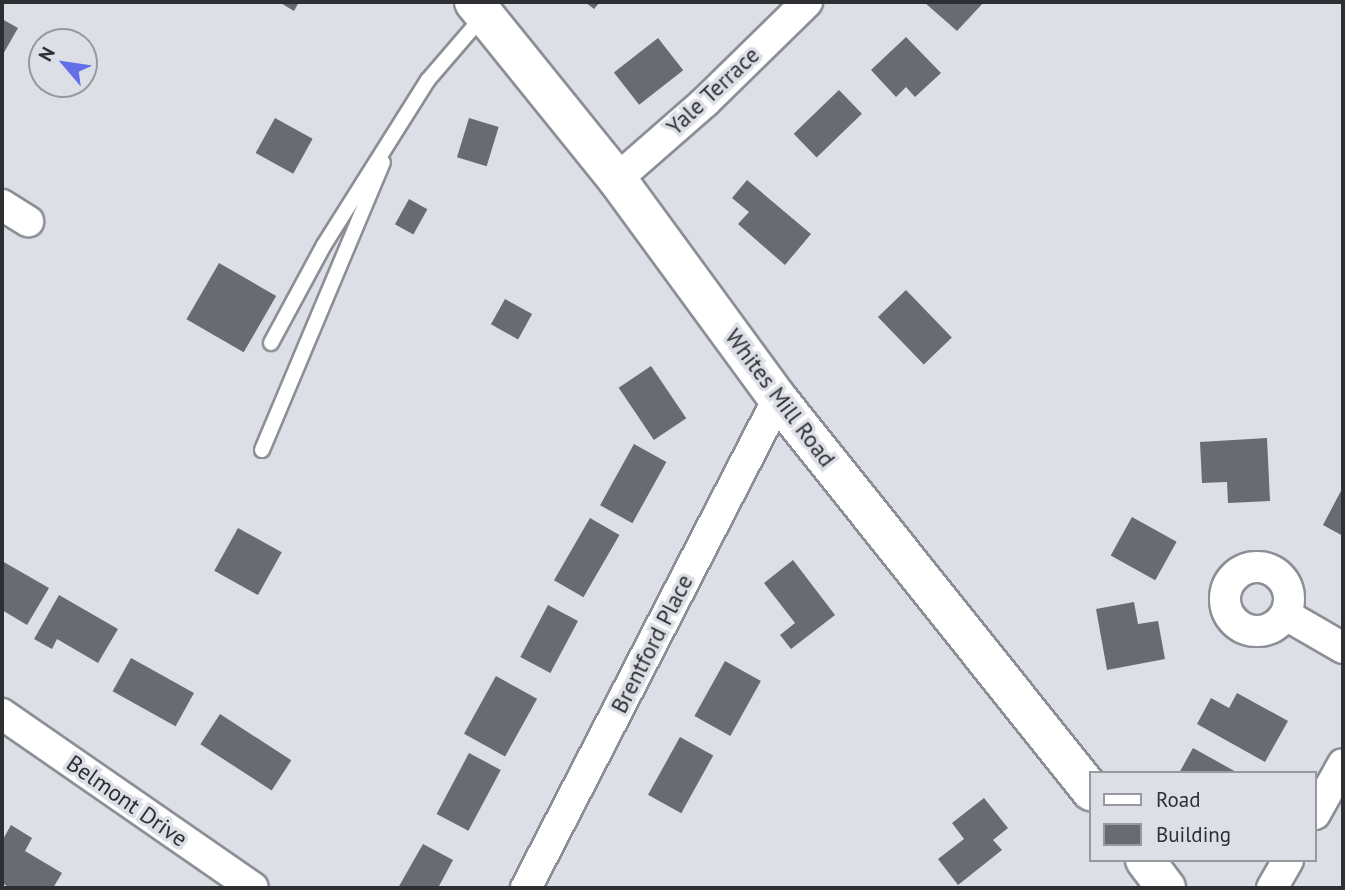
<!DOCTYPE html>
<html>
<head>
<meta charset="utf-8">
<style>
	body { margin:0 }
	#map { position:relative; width:1345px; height:890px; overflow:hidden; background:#dddfe7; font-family:"PT Sans",sans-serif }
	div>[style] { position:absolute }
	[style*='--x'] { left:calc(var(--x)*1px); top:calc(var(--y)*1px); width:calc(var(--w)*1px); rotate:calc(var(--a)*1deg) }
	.building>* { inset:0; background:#686b71; transform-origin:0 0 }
	.roads { filter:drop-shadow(2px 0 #8c8f95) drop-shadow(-2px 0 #8c8f95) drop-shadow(0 2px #8c8f95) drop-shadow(0 -2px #8c8f95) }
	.lane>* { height:14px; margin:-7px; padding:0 7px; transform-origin:7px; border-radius:7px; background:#fff }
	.street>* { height:30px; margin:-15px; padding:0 15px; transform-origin:15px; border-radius:15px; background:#fff }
	.street>.ring { margin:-15px; padding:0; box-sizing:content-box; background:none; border:30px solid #fff; border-radius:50% }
	.secondary>* { height:38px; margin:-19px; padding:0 19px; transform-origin:19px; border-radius:19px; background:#fff }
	span { translate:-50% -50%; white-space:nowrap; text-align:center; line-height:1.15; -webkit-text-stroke:7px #dddfe7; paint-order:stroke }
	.street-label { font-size:23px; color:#2e2f32 }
	.frame { position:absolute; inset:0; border:4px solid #2e2f32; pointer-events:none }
	.legend { position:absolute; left:1089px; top:771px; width:228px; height:91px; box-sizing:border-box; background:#dddfe7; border:2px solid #97999f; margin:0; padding:9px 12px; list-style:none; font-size:21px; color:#2e2f32 }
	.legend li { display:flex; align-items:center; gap:14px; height:35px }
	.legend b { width:35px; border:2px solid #97999f }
	.north { position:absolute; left:28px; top:28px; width:70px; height:70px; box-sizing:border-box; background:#dddfe7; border:2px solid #97999f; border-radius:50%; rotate:299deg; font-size:19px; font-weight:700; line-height:28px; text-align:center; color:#2e2f32 }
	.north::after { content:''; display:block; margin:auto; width:24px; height:32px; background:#626fe7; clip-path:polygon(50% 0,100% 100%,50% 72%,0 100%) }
</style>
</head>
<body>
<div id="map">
	<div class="building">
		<div style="clip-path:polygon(279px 2px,299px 2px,294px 11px)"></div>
		<div style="clip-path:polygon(585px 2px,600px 2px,594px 9px)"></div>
		<div style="clip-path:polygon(924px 2px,984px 2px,957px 31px)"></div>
		<div style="clip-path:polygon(2px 19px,18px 28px,2px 56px)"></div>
		<div style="clip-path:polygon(906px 37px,941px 73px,915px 97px,906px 87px,896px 97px,871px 70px)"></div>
		<div style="left:658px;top:38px;width:41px;height:56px;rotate:52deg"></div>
		<div style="left:839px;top:90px;width:33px;height:63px;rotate:46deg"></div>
		<div style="left:275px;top:118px;width:43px;height:40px;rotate:29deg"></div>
		<div style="left:469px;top:118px;width:31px;height:41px;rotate:17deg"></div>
		<div style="clip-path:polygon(747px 180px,811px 234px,785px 265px,738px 224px,749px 212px,732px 198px)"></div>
		<div style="left:409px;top:199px;width:21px;height:29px;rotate:29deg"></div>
		<div style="left:219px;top:263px;width:66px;height:65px;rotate:30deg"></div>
		<div style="left:906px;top:290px;width:66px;height:39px;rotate:46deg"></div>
		<div style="left:505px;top:299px;width:31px;height:29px;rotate:29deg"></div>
		<div style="left:651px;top:366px;width:63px;height:39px;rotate:56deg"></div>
		<div style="clip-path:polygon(1267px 438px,1270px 501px,1228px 503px,1227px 482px,1202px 483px,1200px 442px)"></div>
		<div style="left:634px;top:444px;width:37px;height:70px;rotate:29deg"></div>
		<div style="clip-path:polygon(1343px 487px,1343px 536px,1323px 525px)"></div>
		<div style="left:1132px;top:517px;width:51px;height:44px;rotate:29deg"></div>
		<div style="left:590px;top:518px;width:34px;height:72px;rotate:30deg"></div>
		<div style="left:238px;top:528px;width:50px;height:49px;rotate:29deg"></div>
		<div style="clip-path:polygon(793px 560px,835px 615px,791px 649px,780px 635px,795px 623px,764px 583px)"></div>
		<div style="clip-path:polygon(2px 561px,49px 588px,27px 625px,2px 610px)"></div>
		<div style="clip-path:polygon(59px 595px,118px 629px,98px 663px,57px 639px,52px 649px,34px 639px)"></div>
		<div style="clip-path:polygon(1134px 602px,1138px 624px,1158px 621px,1165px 659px,1107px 670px,1096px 609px)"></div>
		<div style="left:548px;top:605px;width:34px;height:59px;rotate:28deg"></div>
		<div style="left:131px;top:658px;width:72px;height:38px;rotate:29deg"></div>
		<div style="left:725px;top:661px;width:41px;height:63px;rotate:29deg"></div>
		<div style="left:496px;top:676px;width:47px;height:66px;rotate:29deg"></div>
		<div style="clip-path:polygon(1237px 693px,1288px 721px,1265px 762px,1197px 724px,1211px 698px,1229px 708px)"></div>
		<div style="left:220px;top:714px;width:85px;height:36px;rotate:33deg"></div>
		<div style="left:680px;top:737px;width:38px;height:66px;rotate:29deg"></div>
		<div style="clip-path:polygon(1193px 748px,1238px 773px,1179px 773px)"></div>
		<div style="left:469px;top:753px;width:36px;height:69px;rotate:28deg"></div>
		<div style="clip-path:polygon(984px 798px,1008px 828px,993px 840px,1002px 850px,958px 885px,938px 859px,964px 839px,952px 823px)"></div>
		<div style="clip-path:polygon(11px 825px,32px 838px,25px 851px,62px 873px,53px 888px,10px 888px,2px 883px,2px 841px)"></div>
		<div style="clip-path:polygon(423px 844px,453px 860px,438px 888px,398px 888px)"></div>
	</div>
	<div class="roads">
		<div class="lane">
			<div style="--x:271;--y:343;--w:111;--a:-61.6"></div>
			<div style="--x:324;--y:245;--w:195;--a:-57.8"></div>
			<div style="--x:428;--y:80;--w:84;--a:-49.3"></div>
			<div style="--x:262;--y:450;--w:312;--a:-67.2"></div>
		</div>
		<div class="street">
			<div style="--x:617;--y:179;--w:117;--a:-41.2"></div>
			<div style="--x:705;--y:102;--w:143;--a:-44.4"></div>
			<div style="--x:2;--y:205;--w:31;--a:32"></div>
			<div class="ring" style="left:1225px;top:567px;width:34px;height:34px"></div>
			<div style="--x:1286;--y:615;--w:66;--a:30.1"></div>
			<div style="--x:2;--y:714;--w:305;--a:34.7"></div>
			<div style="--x:1315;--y:814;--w:57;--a:-60.8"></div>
			<div style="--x:526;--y:888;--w:550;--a:-62.74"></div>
			<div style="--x:1272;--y:888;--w:32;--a:-60"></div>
		</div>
		<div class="secondary">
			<div style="--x:474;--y:2;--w:228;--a:51.1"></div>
			<div style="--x:617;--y:179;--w:273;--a:53.8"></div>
			<div style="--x:778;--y:399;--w:502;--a:51.39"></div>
			<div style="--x:1145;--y:860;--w:35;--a:53"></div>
		</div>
	</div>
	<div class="street-label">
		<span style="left:713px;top:91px;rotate:-43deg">Yale Terrace</span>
		<span style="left:780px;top:398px;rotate:53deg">Whites Mill Road</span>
		<span style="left:652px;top:644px;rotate:-63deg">Brentford Place</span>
		<span style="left:127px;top:801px;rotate:35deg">Belmont Drive</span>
	</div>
	<div class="frame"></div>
	<ul class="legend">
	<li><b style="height:9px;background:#fff"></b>Road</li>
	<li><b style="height:19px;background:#686b71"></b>Building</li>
	</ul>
	<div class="north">N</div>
</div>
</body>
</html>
